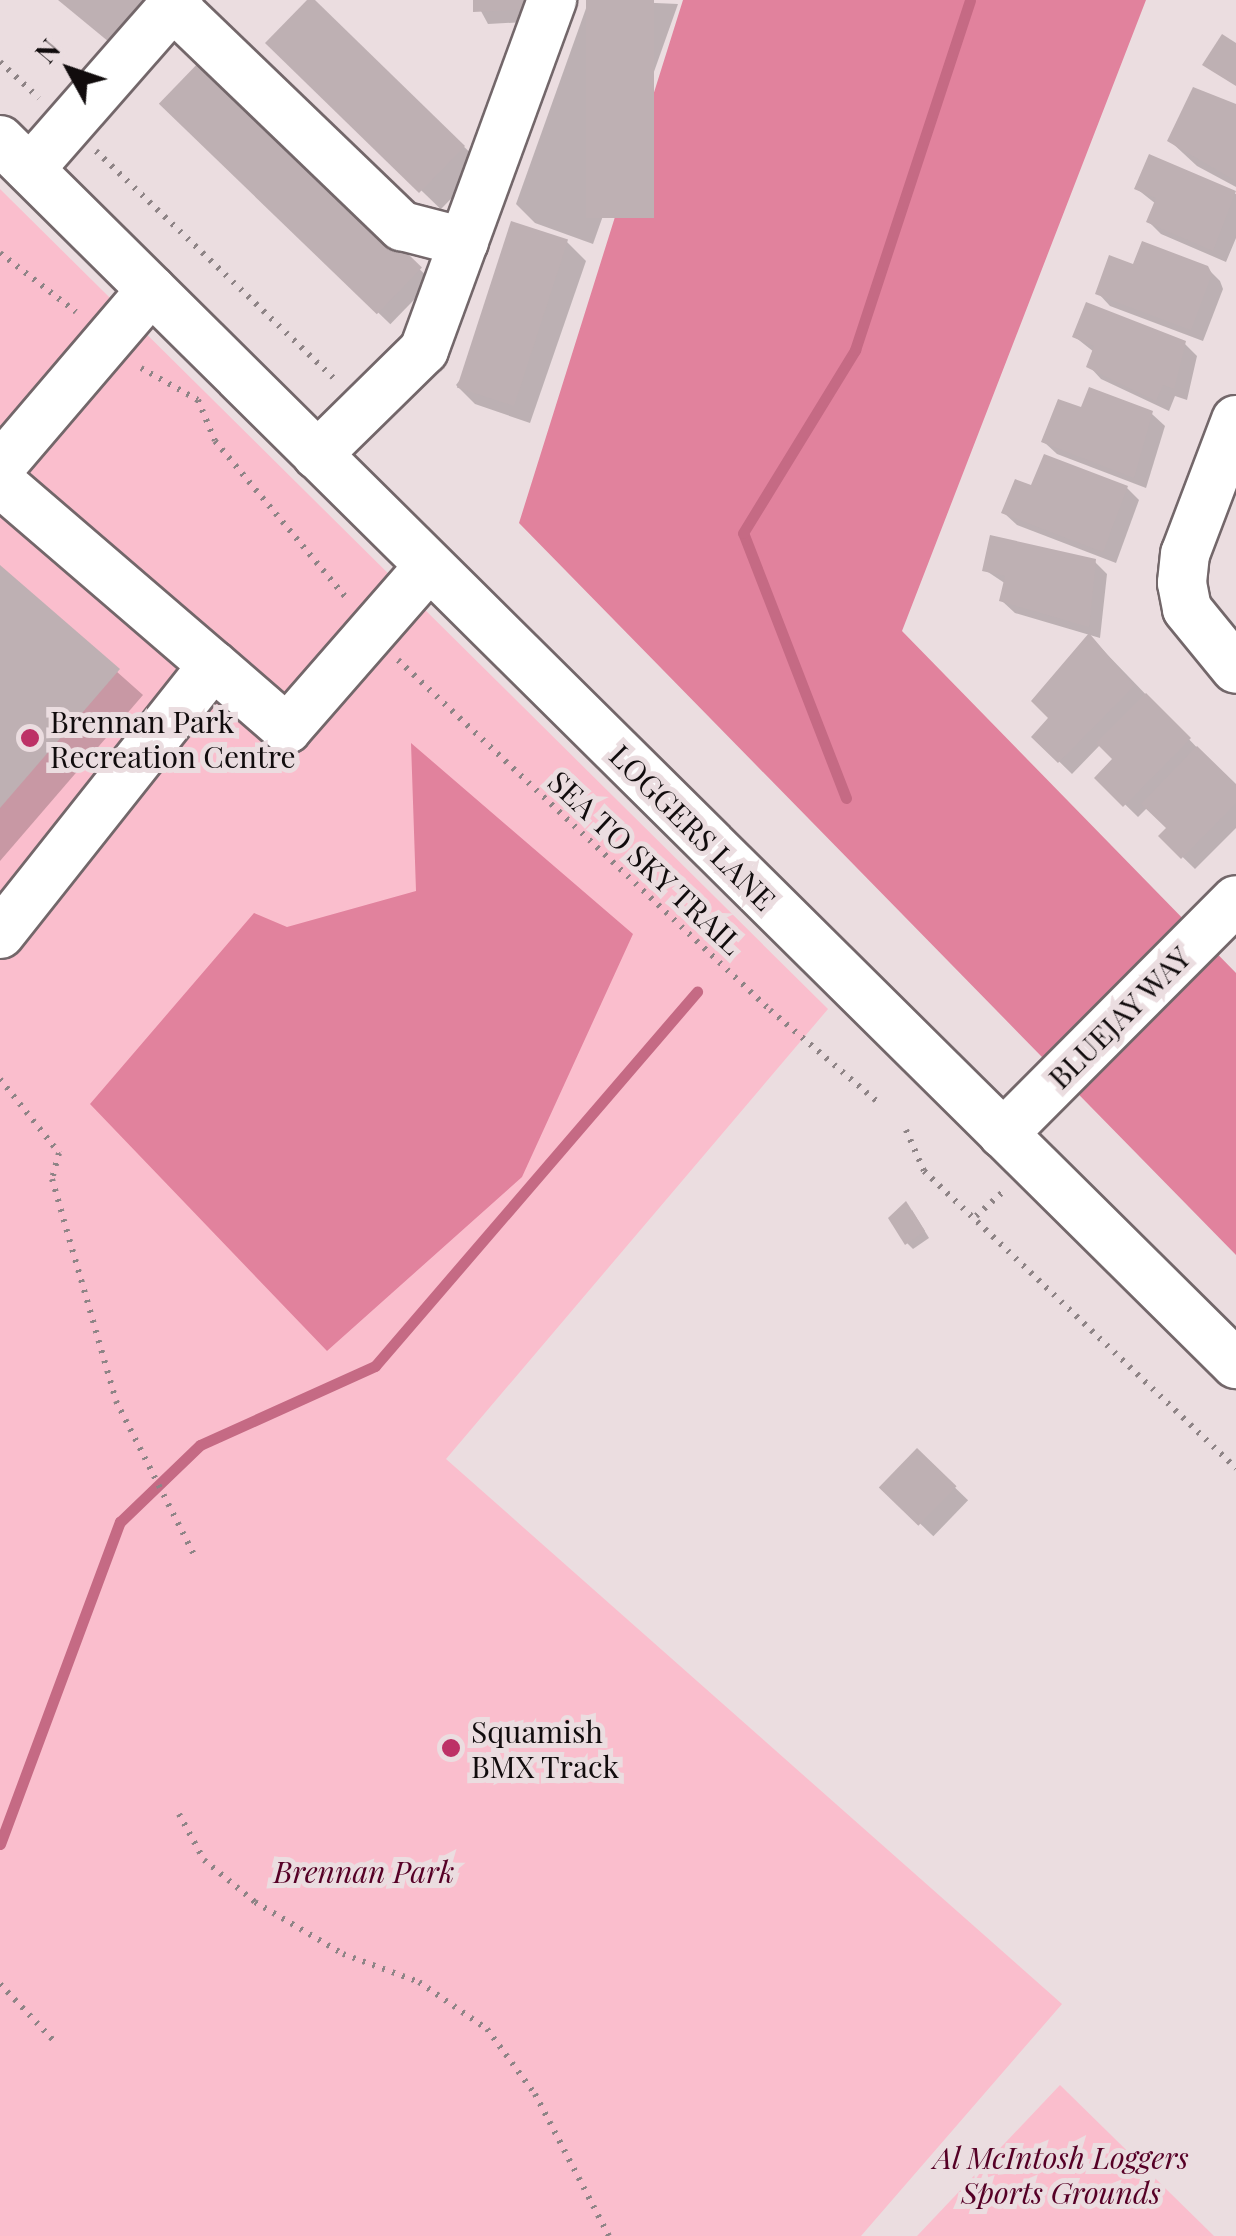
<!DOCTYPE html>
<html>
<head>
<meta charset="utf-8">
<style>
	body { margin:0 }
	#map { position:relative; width:1236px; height:2236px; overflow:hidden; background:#ebdde0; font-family:"Playfair Display",serif }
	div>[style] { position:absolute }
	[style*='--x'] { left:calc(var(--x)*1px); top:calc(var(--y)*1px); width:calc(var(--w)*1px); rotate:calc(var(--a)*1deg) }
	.green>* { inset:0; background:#fabecd }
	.forest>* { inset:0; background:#e1829d }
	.shadow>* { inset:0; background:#0003; transform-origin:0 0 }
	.stream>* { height:11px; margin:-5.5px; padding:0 5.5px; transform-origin:5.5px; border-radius:5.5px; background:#c56a84 }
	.building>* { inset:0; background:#beb0b3; transform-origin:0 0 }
	.path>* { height:6px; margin-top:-3px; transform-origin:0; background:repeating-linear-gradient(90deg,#8e8486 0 2.5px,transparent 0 10.5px) }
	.roads { filter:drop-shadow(2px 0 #73676a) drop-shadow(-2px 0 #73676a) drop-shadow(0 2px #73676a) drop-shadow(0 -2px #73676a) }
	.minor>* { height:48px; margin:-24px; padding:0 24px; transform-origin:24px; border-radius:24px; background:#fff }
	.dots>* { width:28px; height:28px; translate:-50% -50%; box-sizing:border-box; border:5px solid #ebdde0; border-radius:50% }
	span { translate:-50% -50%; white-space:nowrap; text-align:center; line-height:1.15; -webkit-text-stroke:10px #ebdde0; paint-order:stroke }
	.poi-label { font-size:30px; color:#110c0d }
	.left { translate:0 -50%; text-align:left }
	.street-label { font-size:30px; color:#110c0d }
	.park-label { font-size:30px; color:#560026; font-style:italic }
	.north { position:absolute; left:20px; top:20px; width:100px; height:100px; -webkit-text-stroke:8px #ebdde0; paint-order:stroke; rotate:310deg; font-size:28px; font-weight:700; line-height:40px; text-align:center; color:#110c0d }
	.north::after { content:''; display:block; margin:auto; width:35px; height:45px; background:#110c0d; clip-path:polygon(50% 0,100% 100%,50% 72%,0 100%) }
</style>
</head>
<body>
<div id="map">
	<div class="green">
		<div style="clip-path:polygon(0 189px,828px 1009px,446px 1459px,1062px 2004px,861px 2236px,0 2236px)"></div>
		<div style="clip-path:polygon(1060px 2085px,1214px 2236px,917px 2236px)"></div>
	</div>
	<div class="forest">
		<div style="clip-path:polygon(683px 0,1146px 0,902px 631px,1236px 973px,1236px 1255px,519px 523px)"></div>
		<div style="clip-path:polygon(411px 743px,633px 934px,522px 1177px,327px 1351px,90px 1104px,254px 913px,287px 927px,416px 891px)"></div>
	</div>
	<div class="shadow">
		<div style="clip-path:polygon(65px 0,166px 0,123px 53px)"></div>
		<div style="left:312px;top:0;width:238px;height:61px;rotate:44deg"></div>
		<div style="clip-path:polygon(475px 0,544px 0,545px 21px,488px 24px)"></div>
		<div style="clip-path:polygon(589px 0,678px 4px,593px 244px,535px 223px,516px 204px)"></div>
		<div style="left:204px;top:61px;width:317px;height:60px;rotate:44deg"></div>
		<div style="clip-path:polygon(1236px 107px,1236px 187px,1197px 166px,1170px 141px)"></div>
		<div style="clip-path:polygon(1150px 157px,1236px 194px,1236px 238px,1226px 262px,1161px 234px,1149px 222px,1156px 204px,1137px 189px)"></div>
		<div style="clip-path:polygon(567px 242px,586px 261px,530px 423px,475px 404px,456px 385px)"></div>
		<div style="clip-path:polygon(1134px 267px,1207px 268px,1220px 281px,1223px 289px,1203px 341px,1110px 306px,1098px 293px)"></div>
		<div style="clip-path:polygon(1075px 337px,1184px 343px,1197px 356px,1187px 400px,1175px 396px,1169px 411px,1101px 379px,1089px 366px,1094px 352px)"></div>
		<div style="clip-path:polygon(1082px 411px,1152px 414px,1165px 426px,1146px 488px,1057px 454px,1044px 442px)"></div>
		<div style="clip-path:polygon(1033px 488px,1127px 488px,1139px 500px,1116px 563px,1017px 525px,1004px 513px)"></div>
		<div style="clip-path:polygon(1094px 561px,1107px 574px,1100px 638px,1015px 613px,1002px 601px,1006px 584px,985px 570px)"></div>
		<div style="clip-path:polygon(0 568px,143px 695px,0 861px)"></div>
		<div style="clip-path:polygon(1101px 648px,1236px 788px,1236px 828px,1195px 869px,1161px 836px,1169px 828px,1148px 807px,1138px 817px,1097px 777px,1115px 759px,1101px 744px,1072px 774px,1034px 737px)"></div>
		<div style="clip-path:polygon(912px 1210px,929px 1238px,913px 1249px,907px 1243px)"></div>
		<div style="left:917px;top:1451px;width:71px;height:50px;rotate:44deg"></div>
	</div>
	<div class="stream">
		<div style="--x:846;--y:798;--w:284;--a:-111.2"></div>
		<div style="--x:743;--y:533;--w:215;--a:-58.5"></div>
		<div style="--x:855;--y:350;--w:368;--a:-71.8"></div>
		<div style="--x:0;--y:1844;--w:344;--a:-69.6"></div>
		<div style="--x:120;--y:1522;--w:111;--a:-43.9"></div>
		<div style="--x:200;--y:1445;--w:192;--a:-24.3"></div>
		<div style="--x:375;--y:1366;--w:494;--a:-49.3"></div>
	</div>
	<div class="building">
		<div style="clip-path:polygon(58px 0,144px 0,109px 42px)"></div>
		<div style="clip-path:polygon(307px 0,315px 0,465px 146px,419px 193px,265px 43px)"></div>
		<div style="clip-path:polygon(473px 0,533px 0,534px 9px,473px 12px)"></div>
		<div style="left:586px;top:0;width:68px;height:218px"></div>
		<div style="clip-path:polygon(1222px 34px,1236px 43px,1236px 86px,1202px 65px)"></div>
		<div style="left:204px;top:57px;width:303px;height:65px;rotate:44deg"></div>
		<div style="clip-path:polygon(1193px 87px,1236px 104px,1236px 181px,1167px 141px)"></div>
		<div style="clip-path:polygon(1149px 154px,1236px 191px,1213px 251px,1146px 222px,1156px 198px,1134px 189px)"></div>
		<div style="left:511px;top:221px;width:60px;height:175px;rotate:18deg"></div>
		<div style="clip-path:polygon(1142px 241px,1208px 266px,1212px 274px,1191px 330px,1095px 294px,1109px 255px,1133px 264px)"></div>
		<div style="clip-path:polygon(1086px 302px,1186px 341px,1174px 389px,1163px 385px,1156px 401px,1086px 367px,1094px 346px,1072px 337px)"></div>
		<div style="clip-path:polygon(1089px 387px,1153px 411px,1134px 478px,1041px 442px,1058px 399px,1081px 407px)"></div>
		<div style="clip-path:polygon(1044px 454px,1128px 486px,1103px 552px,1001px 513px,1015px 479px,1031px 485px)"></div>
		<div style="clip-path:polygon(990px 535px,1096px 559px,1089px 627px,999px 601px,1005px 576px,982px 571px)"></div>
		<div style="clip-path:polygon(0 565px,120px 669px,0 808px)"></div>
		<div style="clip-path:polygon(1089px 633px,1134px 686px,1058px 763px,1031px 737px,1048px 718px,1031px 701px)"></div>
		<div style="clip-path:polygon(1146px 693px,1191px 738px,1123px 807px,1094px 778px,1112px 759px,1096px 743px)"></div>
		<div style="clip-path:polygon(1197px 746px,1236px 784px,1236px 803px,1181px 859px,1158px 836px,1166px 828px,1141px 804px)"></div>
		<div style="clip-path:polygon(906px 1201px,925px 1231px,905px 1245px,888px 1218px)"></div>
		<div style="left:917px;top:1448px;width:55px;height:55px;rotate:44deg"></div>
	</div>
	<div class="path">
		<div style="--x:0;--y:62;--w:53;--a:42.7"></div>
		<div style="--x:96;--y:151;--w:333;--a:43.7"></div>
		<div style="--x:0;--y:253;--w:96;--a:37.8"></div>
		<div style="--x:141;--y:368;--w:65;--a:29.3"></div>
		<div style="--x:198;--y:400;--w:44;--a:67.5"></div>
		<div style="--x:215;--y:441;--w:206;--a:50.1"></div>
		<div style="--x:398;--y:660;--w:511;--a:43.25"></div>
		<div style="--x:770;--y:1010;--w:143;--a:40.5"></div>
		<div style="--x:0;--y:1079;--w:95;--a:51.4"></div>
		<div style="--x:59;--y:1153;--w:27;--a:105"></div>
		<div style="--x:52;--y:1179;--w:231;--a:73.9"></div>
		<div style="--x:116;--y:1401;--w:177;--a:63.1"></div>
		<div style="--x:906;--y:1130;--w:45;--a:66.3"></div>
		<div style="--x:924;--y:1171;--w:431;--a:43.6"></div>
		<div style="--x:976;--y:1216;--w:39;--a:-42"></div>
		<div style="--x:179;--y:1814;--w:52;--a:61.5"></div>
		<div style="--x:204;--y:1860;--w:66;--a:39.5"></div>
		<div style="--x:255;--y:1902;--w:102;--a:30.6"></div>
		<div style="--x:343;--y:1954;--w:81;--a:20.2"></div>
		<div style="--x:419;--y:1982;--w:83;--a:34.7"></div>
		<div style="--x:487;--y:2029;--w:81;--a:53.6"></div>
		<div style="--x:535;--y:2094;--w:160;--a:62.5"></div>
		<div style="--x:0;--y:1984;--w:83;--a:46.5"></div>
	</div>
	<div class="roads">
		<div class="minor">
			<div style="--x:173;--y:6;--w:318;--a:43.9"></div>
			<div style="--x:402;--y:226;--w:64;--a:14.5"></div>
			<div style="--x:0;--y:140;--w:1740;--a:44.72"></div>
			<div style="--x:30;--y:169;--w:225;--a:-48.8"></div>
			<div style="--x:1236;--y:420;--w:143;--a:110.8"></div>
			<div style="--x:1185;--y:554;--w:29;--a:96"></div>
			<div style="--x:1182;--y:583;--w:26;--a:79"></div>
			<div style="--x:1187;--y:609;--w:77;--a:50.8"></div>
			<div style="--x:317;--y:455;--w:150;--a:-44.5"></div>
			<div style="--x:424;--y:350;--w:373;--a:-69.9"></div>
			<div style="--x:0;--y:467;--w:233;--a:-49.5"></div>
			<div style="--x:0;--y:482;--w:281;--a:40.7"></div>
			<div style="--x:0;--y:934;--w:343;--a:-51.6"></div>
			<div style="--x:213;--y:665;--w:98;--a:40.9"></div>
			<div style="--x:287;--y:729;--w:216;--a:-48.9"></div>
			<div style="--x:1003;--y:1134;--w:330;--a:-45.1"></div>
		</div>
	</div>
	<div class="dots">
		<div style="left:30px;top:738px;background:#bd3166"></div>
		<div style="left:451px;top:1748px;background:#bd3166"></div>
	</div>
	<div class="poi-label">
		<span class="left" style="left:50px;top:738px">Brennan Park<br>Recreation Centre</span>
		<span class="left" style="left:471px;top:1748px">Squamish<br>BMX Track</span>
	</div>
	<div class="street-label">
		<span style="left:693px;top:827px;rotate:45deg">LOGGERS LANE</span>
		<span style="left:646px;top:862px;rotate:43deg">SEA TO SKY TRAIL</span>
		<span style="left:1119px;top:1017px;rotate:-45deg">BLUEJAY WAY</span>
	</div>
	<div class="park-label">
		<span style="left:364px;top:1871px">Brennan Park</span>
		<span style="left:1061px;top:2174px">Al McIntosh Loggers<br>Sports Grounds</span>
	</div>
	<div class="north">N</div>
</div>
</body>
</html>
